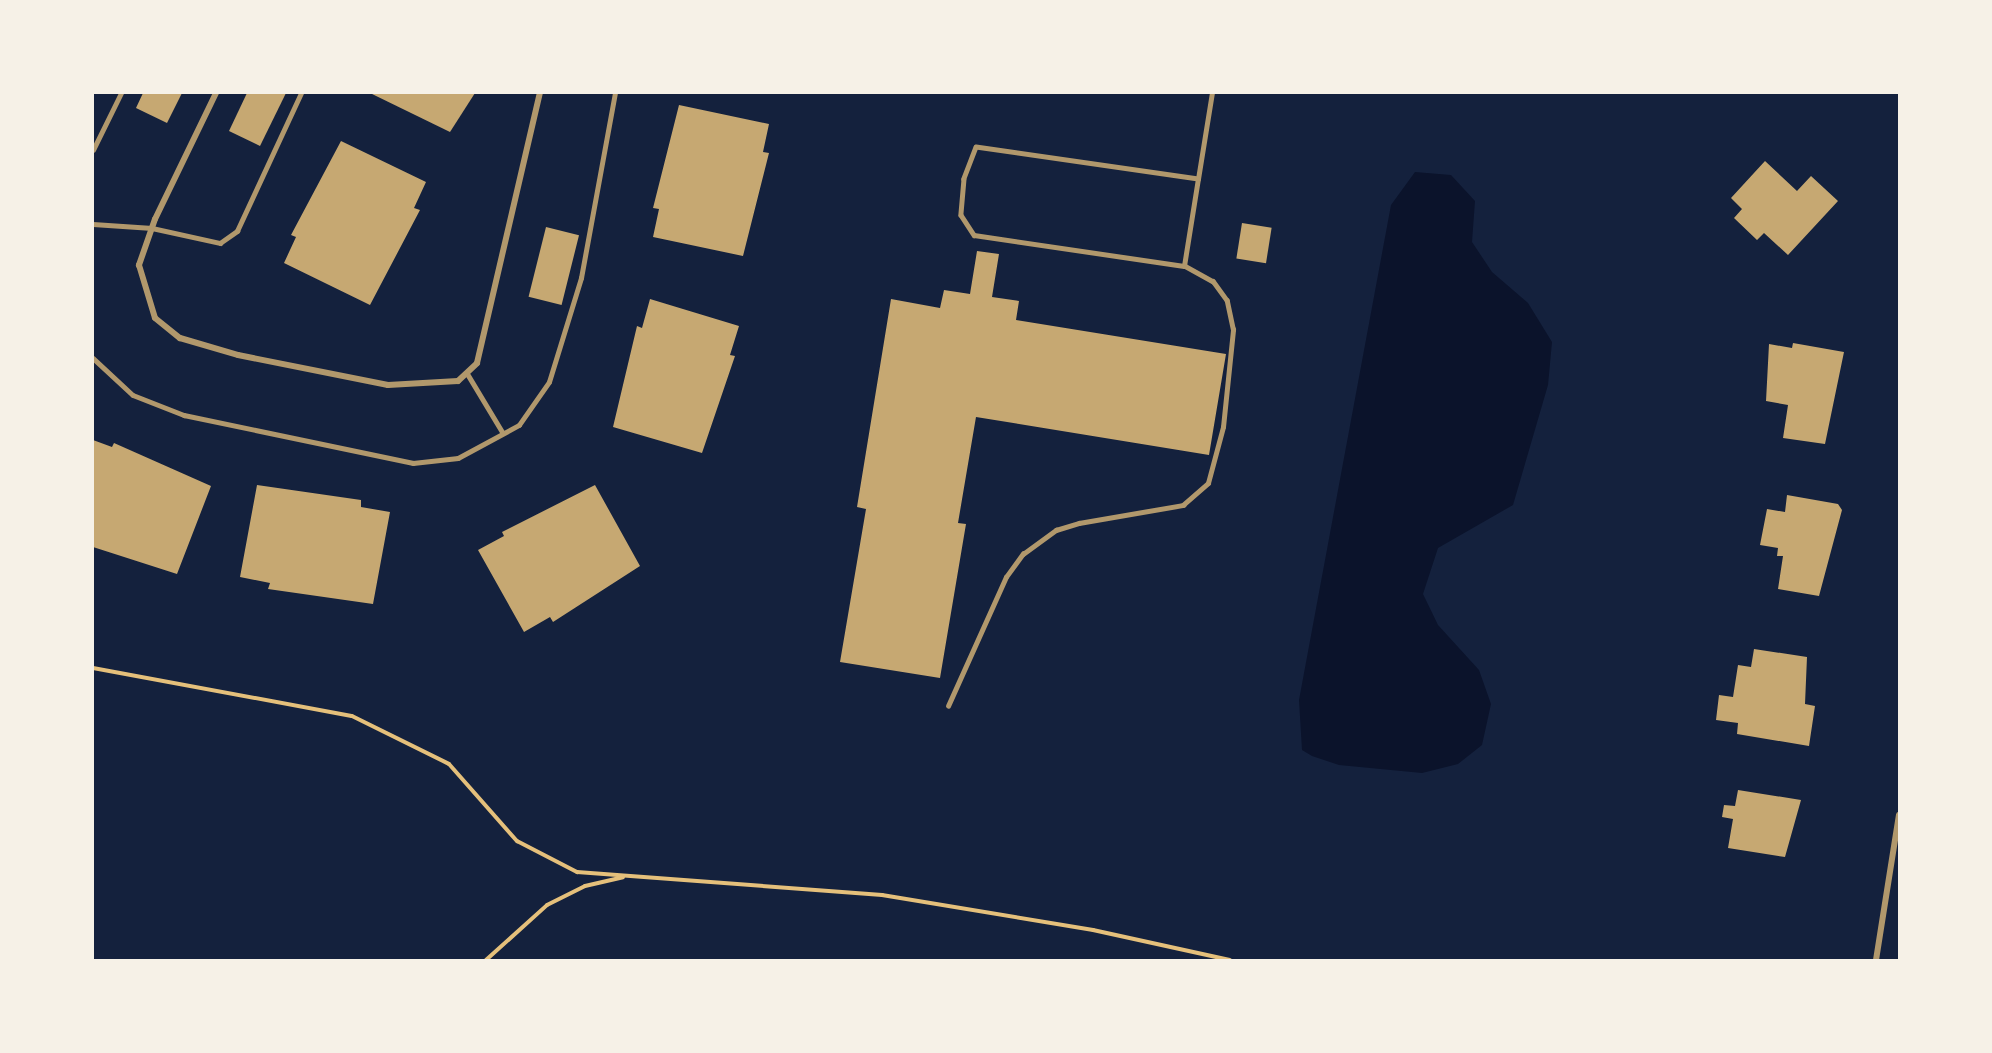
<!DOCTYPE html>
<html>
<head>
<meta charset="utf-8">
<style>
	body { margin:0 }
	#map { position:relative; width:1992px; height:1053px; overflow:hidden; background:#14213d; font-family:"Varela Round",sans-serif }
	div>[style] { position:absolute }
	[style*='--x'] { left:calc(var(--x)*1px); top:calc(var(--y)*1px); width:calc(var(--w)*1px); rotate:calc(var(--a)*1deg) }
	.water>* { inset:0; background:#0b132b }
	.building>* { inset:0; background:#c6a872; transform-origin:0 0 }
	.path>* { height:4px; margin:-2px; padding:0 2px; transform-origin:2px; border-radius:2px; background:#e5c07b }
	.service>* { height:4.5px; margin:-2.25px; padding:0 2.25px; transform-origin:2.25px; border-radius:2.25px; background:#b1986c }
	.minor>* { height:6px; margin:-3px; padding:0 3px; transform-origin:3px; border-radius:3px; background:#b1986c }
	span { translate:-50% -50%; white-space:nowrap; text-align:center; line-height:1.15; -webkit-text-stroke:6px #f6f1e7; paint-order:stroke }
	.frame { position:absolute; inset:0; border:94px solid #f6f1e7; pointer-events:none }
</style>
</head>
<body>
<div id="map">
	<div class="water">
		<div style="clip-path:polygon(1415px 172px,1451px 175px,1475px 201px,1472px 242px,1492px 272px,1528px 303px,1552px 342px,1548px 385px,1513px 505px,1438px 548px,1423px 594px,1438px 625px,1479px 670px,1491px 704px,1482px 745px,1458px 764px,1422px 773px,1339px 765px,1312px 756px,1302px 750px,1299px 700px,1391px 205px)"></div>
	</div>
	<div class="building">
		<div style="clip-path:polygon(143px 93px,182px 93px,167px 123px,136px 108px)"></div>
		<div style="clip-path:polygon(247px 93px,286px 93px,260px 146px,229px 131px)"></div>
		<div style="clip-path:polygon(370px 93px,475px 93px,450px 132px)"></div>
		<div style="clip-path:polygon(679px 105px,769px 124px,763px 152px,769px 153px,743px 256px,653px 237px,659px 209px,653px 208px)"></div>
		<div style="clip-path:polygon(341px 141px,426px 182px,414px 208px,420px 210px,370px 305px,284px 263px,296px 237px,291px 235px)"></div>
		<div style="clip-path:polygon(1765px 161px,1797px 191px,1811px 176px,1838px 201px,1788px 255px,1764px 233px,1757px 240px,1734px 218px,1742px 209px,1731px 198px)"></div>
		<div style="left:1242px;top:223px;width:30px;height:36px;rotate:9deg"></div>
		<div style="left:546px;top:227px;width:34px;height:72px;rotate:14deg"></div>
		<div style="clip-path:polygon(977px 251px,999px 254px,992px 297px,1019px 301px,1016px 320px,1226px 354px,1209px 455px,976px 417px,958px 523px,966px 524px,940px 678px,840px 662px,866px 509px,857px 507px,891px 299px,940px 308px,944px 290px,970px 294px)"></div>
		<div style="clip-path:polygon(650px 299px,739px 326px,730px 355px,735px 356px,702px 453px,613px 427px,637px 326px,642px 328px)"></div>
		<div style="clip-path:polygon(1793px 343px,1844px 352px,1825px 444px,1783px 438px,1788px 405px,1766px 401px,1769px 344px,1792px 348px)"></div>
		<div style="clip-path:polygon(93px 440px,112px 447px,114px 443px,211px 486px,177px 574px,93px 547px)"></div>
		<div style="clip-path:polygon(257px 485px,361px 500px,361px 507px,390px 512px,373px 604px,268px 589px,270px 583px,240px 577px)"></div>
		<div style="clip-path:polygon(595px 485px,640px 566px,553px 622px,550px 617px,524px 632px,478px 550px,504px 536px,502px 532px)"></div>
		<div style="clip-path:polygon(1787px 495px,1838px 504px,1842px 510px,1819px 596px,1778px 589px,1783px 556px,1777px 556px,1778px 548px,1760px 545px,1767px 509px,1785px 512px)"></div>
		<div style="clip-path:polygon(1754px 649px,1807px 657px,1805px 704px,1815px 706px,1809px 746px,1737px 734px,1738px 723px,1716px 720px,1719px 695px,1733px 697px,1738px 665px,1751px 667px)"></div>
		<div style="clip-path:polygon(1738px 790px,1801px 800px,1785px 857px,1728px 848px,1733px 819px,1722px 817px,1724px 805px,1735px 806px)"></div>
	</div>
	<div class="path">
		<div style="--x:93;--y:668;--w:263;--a:10.5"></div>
		<div style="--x:352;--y:716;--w:108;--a:26.3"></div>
		<div style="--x:449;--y:764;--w:103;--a:48.6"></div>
		<div style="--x:517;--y:841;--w:68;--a:27.3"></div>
		<div style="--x:577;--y:872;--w:306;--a:4.3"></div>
		<div style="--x:882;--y:895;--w:214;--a:9.4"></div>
		<div style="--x:1093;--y:930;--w:140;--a:12.4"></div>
		<div style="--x:486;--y:960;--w:82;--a:-42"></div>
		<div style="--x:547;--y:905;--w:42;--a:-26.6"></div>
		<div style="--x:585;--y:886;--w:39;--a:-13"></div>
	</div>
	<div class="service">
		<div style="--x:93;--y:150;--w:64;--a:-63.8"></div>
		<div style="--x:1198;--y:179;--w:224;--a:-171.8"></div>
		<div style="--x:976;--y:147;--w:34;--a:111"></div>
		<div style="--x:964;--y:179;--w:36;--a:95"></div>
		<div style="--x:961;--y:215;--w:24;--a:57"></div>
		<div style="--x:974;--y:235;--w:212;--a:8.4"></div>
		<div style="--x:1184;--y:266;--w:88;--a:-80.9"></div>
		<div style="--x:1198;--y:179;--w:87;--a:-80.8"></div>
		<div style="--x:93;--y:224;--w:59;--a:3.9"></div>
		<div style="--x:152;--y:228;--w:70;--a:12.4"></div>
		<div style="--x:220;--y:243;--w:21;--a:-35"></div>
		<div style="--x:237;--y:231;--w:152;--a:-65.1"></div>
		<div style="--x:93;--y:358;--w:54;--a:42.8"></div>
		<div style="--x:133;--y:395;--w:55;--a:21.4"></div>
		<div style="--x:184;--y:415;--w:234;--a:11.8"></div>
		<div style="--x:413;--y:463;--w:45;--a:-6.3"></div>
		<div style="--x:458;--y:458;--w:69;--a:-28.4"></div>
		<div style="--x:519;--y:425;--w:52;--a:-55.1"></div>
		<div style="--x:549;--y:382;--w:109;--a:-72.9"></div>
		<div style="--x:581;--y:278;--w:188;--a:-79.6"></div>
		<div style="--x:467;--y:373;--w:70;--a:59"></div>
		<div style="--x:948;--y:706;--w:141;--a:-65.8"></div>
		<div style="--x:1006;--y:577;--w:29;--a:-54"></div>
		<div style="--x:1023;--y:554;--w:41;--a:-36"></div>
		<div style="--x:1056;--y:530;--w:24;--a:-17"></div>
		<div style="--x:1079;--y:523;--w:106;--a:-9.8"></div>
		<div style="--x:1183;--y:505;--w:33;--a:-41"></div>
		<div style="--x:1208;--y:483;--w:58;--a:-75"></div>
		<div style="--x:1223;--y:427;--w:98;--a:-84.1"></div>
		<div style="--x:1233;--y:330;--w:30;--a:-102"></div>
		<div style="--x:1227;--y:301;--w:24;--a:-126"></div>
		<div style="--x:1213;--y:282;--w:33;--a:-151"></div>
	</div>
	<div class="minor">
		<div style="--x:216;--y:93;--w:140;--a:115.8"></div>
		<div style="--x:155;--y:219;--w:49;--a:109.2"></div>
		<div style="--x:139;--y:265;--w:55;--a:73.2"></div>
		<div style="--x:155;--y:318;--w:32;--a:39"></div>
		<div style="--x:180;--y:338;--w:60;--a:16.3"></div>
		<div style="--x:238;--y:355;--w:153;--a:11.3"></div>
		<div style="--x:388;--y:385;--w:70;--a:-3.3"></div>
		<div style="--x:458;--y:381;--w:26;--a:-43"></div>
		<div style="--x:477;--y:363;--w:277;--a:-76.9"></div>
		<div style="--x:1876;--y:960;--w:147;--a:-81"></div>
	</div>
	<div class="frame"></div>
</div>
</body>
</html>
